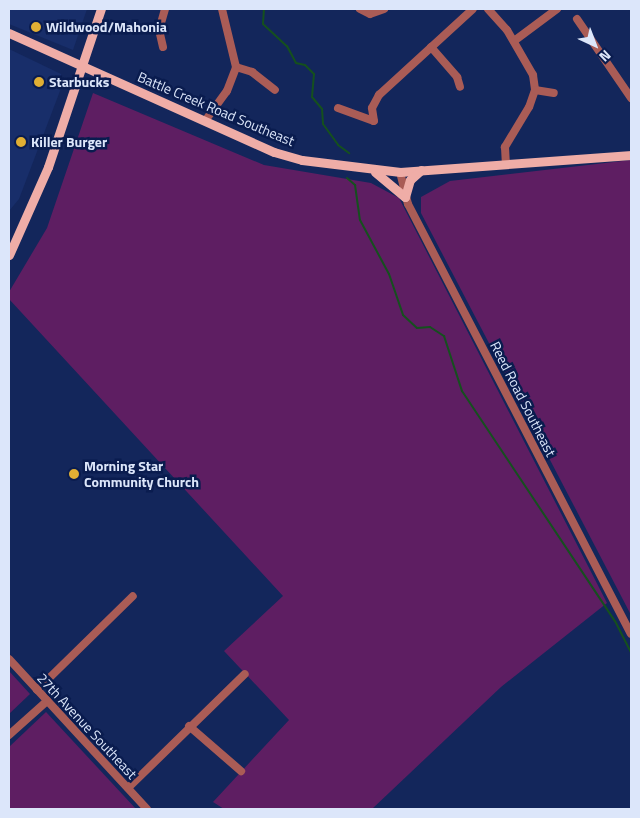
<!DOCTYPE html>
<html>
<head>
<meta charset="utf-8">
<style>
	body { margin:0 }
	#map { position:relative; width:640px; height:818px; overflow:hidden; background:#13265b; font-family:"Titillium Web",sans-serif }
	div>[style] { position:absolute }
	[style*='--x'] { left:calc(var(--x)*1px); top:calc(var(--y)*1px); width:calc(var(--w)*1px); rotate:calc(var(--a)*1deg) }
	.built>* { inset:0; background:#182e6a }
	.green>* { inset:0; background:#5e1e62 }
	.stream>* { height:2px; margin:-1px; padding:0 1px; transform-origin:1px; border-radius:1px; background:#15501e }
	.minor>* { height:8px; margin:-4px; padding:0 4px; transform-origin:4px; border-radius:4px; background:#aa5c56 }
	.major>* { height:9px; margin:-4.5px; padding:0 4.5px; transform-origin:4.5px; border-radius:4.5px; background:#efada7 }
	.dots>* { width:14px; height:14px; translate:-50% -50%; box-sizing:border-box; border:2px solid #0a1c4f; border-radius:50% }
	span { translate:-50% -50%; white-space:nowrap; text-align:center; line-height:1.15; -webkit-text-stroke:5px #0a1c4f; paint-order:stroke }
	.poi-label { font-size:14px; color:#dce6fa; font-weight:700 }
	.left { translate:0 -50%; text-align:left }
	.street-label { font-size:14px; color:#dce6fa }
	.frame { position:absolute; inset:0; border:10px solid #dce6fa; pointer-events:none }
	.north { position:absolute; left:570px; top:20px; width:50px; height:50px; -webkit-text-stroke:4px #0a1c4f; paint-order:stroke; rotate:137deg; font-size:14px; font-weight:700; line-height:20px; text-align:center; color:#dce6fa }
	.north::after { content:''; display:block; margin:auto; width:18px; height:22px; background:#dce6fa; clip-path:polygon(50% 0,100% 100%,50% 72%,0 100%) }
</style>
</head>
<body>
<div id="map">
	<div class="built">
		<div style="clip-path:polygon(9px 9px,87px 9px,73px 50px,9px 24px)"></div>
		<div style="clip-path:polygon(9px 49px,61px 74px,63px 83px,19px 199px,9px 211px)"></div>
	</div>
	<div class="green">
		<div style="clip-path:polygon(93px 93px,264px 165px,371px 183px,399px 198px,607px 603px,501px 687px,372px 809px,224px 809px,213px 802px,289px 720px,224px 651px,283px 596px,9px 299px,9px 292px,47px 228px)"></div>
		<div style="clip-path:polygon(631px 160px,631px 615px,421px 213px,421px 197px,450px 181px)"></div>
		<div style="clip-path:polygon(9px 671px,30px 694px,9px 714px)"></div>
		<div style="clip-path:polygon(46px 712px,136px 809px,9px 809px,9px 747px)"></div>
	</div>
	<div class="stream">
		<div style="--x:264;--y:9;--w:15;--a:94"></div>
		<div style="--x:263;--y:24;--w:33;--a:43"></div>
		<div style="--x:287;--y:46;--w:19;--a:62"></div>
		<div style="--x:296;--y:63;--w:9;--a:13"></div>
		<div style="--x:305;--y:65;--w:13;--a:45"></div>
		<div style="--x:314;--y:74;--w:23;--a:95"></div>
		<div style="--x:312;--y:97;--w:16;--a:50"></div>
		<div style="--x:322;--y:109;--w:15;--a:86"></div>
		<div style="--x:323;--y:124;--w:26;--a:54"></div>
		<div style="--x:338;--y:145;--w:14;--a:36"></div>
		<div style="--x:347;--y:178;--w:11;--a:41"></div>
		<div style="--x:355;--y:185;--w:35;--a:82"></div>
		<div style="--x:360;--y:220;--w:61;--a:61.8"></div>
		<div style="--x:389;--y:274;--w:43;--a:71.1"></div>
		<div style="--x:403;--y:315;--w:19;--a:43"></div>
		<div style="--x:417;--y:328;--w:13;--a:-4"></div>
		<div style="--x:430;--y:327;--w:17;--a:33"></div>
		<div style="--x:444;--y:336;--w:58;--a:71.9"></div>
		<div style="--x:462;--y:391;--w:276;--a:56.4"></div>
		<div style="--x:615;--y:621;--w:35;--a:63"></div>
	</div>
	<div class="minor">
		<div style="--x:360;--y:9;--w:11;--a:27"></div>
		<div style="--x:370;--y:14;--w:15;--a:-20"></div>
		<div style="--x:488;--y:9;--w:28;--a:48"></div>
		<div style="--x:507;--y:30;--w:52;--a:60"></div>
		<div style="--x:533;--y:75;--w:15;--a:82"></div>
		<div style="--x:535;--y:90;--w:18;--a:109"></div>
		<div style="--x:529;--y:107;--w:47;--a:121"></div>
		<div style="--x:505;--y:147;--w:17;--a:87"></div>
		<div style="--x:577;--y:19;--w:96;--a:55.6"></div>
		<div style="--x:514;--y:41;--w:54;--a:-36.7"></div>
		<div style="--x:163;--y:47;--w:17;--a:-103"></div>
		<div style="--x:159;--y:30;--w:22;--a:-74"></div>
		<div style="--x:431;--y:47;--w:40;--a:49"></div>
		<div style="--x:457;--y:77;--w:10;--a:73"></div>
		<div style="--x:236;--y:67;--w:17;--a:17"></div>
		<div style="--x:252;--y:72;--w:29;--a:38"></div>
		<div style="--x:535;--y:90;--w:19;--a:9"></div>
		<div style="--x:338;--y:108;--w:38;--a:20"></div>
		<div style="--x:205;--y:121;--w:37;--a:-54"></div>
		<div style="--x:227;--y:91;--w:26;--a:-69"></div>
		<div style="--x:236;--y:67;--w:60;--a:-103.6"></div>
		<div style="--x:374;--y:121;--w:13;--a:-99"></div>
		<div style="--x:372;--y:108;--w:15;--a:-62"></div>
		<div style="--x:379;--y:95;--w:127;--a:-42.5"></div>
		<div style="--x:400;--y:172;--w:33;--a:76"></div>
		<div style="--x:408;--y:204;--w:484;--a:62.6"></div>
		<div style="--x:9;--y:659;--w:204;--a:47.4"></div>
		<div style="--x:37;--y:690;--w:134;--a:-44.4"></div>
		<div style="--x:189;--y:726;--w:69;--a:40.9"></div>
		<div style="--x:9;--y:735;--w:51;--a:-41.8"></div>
		<div style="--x:128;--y:788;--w:163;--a:-44.3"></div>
	</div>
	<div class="major">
		<div style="--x:9;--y:33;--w:290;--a:24.2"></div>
		<div style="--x:274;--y:152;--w:29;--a:16"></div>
		<div style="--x:302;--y:160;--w:99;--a:7"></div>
		<div style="--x:400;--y:172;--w:232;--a:-4.2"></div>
		<div style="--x:375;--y:172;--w:39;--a:40"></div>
		<div style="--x:405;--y:197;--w:18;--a:-74"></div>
		<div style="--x:410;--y:180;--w:15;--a:-42"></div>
		<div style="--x:9;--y:255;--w:96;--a:-66.1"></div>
		<div style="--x:48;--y:167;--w:167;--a:-71.5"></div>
	</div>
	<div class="dots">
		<div style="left:36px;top:27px;background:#e1af34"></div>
		<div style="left:39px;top:82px;background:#e1af34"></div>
		<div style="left:21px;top:142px;background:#e1af34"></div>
		<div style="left:74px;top:474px;background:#e1af34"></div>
	</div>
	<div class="poi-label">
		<span class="left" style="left:46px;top:27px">Wildwood/Mahonia</span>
		<span class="left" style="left:49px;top:82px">Starbucks</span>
		<span class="left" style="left:31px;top:142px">Killer Burger</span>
		<span class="left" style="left:84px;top:474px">Morning Star<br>Community Church</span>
	</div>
	<div class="street-label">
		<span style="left:216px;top:109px;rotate:23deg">Battle Creek Road Southeast</span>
		<span style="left:523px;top:399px;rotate:63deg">Reed Road Southeast</span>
		<span style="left:87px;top:726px;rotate:47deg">27th Avenue Southeast</span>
	</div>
	<div class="frame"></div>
	<div class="north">N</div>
</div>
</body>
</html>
